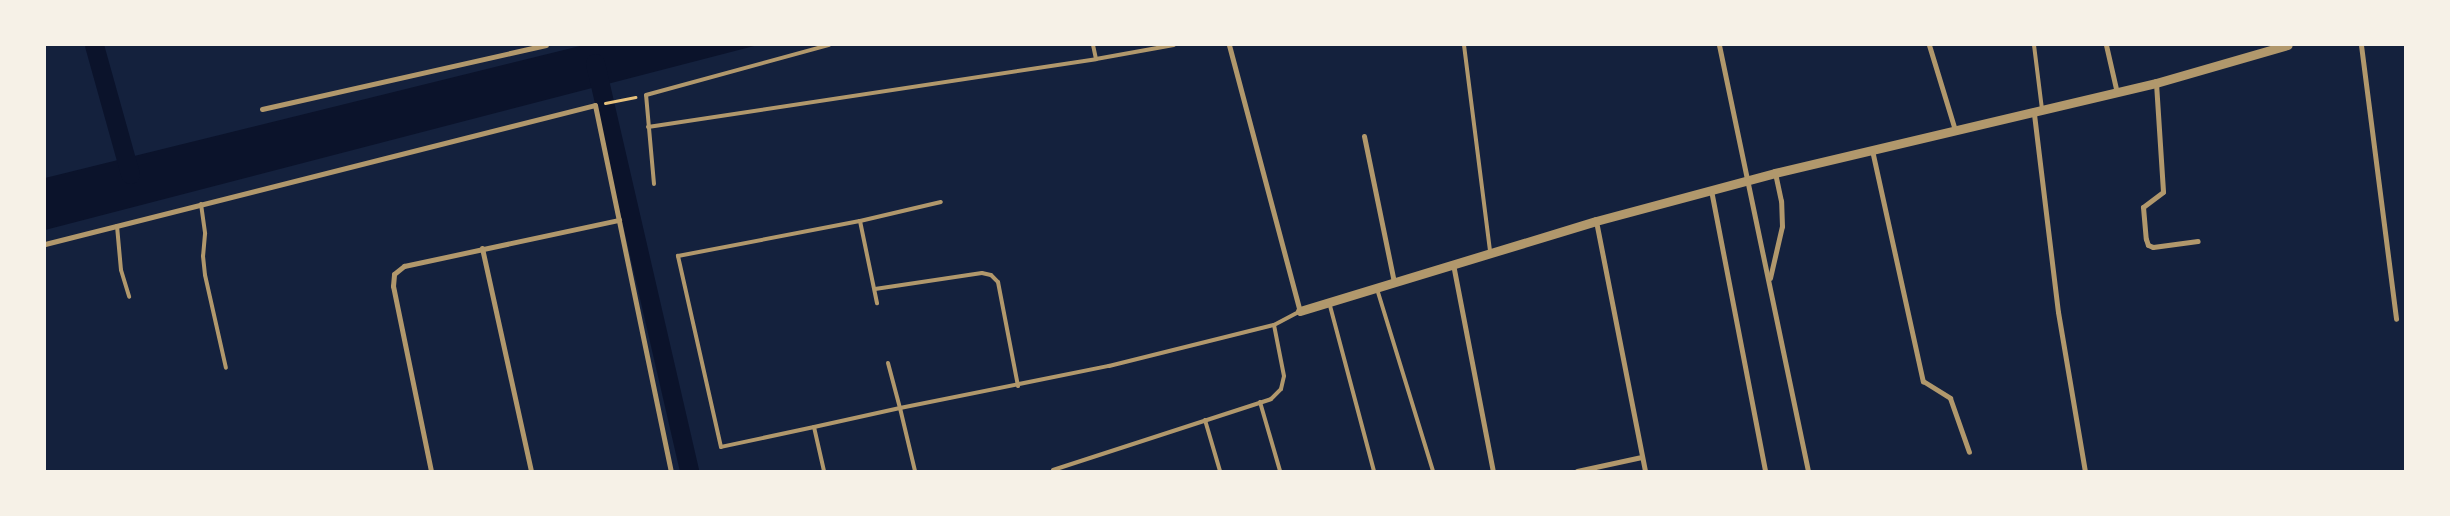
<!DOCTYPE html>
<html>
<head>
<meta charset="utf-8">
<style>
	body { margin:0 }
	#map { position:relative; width:2450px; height:516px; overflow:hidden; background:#14213d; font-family:Mulish,sans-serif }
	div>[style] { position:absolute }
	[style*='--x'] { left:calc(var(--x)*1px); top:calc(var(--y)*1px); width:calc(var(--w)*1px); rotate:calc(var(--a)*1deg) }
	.water>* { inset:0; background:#0b132b }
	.canal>* { height:19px; margin:-9.5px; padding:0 9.5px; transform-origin:9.5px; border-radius:9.5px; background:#0b132b }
	.path>* { height:3px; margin:-1.5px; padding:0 1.5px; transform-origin:1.5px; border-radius:1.5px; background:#e5c07b }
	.service>* { height:4px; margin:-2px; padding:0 2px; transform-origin:2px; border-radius:2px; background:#b1986c }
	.minor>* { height:5px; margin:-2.5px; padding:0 2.5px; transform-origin:2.5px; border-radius:2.5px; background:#b1986c }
	.tertiary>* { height:9px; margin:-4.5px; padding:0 4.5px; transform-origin:4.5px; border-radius:4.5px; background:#b1986c }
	span { translate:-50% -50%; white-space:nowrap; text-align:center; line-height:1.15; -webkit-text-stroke:4.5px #f6f1e7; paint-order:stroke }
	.frame { position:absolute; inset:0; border:46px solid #f6f1e7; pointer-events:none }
</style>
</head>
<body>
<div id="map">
	<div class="water">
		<div style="clip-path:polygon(584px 45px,758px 45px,45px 230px,45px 178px)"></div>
	</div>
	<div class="canal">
		<div style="--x:94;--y:45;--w:134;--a:74.4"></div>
		<div style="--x:595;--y:63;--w:419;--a:77"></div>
	</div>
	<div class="path">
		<div style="--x:605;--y:103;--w:31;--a:-11"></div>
	</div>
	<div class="service">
		<div style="--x:1464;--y:45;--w:209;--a:82.8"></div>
		<div style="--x:2034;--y:45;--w:64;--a:82.9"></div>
		<div style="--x:1096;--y:59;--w:79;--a:-10.2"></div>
		<div style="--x:648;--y:127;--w:453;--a:-8.6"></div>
		<div style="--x:1096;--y:59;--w:14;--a:-102"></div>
		<div style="--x:654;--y:184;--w:89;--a:-95.1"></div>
		<div style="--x:646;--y:95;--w:190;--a:-15.3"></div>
		<div style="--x:201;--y:204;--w:30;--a:82"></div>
		<div style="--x:205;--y:234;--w:22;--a:95"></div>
		<div style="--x:203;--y:256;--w:19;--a:84"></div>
		<div style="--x:205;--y:275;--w:95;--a:77.3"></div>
		<div style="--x:860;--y:221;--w:83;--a:-13.2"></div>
		<div style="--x:117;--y:226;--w:44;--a:84.8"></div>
		<div style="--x:121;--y:270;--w:28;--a:73"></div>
		<div style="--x:875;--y:289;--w:108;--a:-8.5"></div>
		<div style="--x:982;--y:273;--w:9;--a:13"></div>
		<div style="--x:991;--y:275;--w:10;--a:45"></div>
		<div style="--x:998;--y:282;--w:106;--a:79.1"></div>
		<div style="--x:1377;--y:289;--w:190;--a:72.9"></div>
		<div style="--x:1329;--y:302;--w:175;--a:75.1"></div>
		<div style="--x:888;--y:363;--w:47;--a:75.1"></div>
		<div style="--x:900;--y:408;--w:213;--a:-11.4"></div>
		<div style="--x:1109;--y:366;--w:170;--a:-14"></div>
		<div style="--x:1274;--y:325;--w:30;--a:-28"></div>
		<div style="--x:1260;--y:402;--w:72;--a:73.8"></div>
		<div style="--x:1205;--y:420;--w:53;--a:73.6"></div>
		<div style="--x:814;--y:427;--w:95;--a:167.9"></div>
		<div style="--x:721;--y:447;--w:196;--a:-102.7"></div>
		<div style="--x:678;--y:256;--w:185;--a:-10.9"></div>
		<div style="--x:860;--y:221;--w:84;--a:78.3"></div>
		<div style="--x:1053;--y:470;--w:229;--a:-18"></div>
		<div style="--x:1271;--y:399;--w:14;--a:-45"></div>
		<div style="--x:1281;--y:389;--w:13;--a:-77"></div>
		<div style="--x:1284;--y:376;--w:52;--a:-101.1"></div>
		<div style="--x:824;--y:471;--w:45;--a:-102.8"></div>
		<div style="--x:814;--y:427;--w:88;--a:-12.5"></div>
		<div style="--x:900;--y:408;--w:65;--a:76.6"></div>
	</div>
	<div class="minor">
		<div style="--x:1229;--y:45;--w:275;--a:75.1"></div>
		<div style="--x:1719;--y:45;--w:435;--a:78.2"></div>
		<div style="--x:1929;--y:45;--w:89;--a:73"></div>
		<div style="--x:2106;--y:45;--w:49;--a:77.1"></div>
		<div style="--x:2361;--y:45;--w:276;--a:82.7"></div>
		<div style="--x:2156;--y:83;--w:109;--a:86.3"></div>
		<div style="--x:2163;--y:192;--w:25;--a:143"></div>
		<div style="--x:2143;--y:207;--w:32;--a:85"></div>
		<div style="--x:2146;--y:239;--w:6;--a:72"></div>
		<div style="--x:2148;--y:245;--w:5;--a:22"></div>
		<div style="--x:2153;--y:247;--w:45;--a:-7.6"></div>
		<div style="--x:262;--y:109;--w:291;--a:-12.7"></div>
		<div style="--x:2034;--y:114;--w:199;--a:83.1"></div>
		<div style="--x:2058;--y:312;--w:161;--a:80.4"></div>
		<div style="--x:1364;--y:136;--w:149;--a:78.4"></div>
		<div style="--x:1872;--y:150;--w:237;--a:77.6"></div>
		<div style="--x:1923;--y:381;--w:32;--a:32"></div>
		<div style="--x:1950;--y:398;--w:57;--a:70.6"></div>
		<div style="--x:1711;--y:190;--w:286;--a:79.1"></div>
		<div style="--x:1596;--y:221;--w:255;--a:78.9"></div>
		<div style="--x:45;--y:244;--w:567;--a:-14.18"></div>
		<div style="--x:595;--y:105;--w:374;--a:78.3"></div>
		<div style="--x:482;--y:248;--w:228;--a:77.6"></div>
		<div style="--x:1453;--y:264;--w:211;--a:79.1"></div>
		<div style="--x:1770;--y:278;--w:53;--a:-77"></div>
		<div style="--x:1782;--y:226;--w:25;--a:-92"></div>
		<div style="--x:1781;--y:201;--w:29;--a:-102"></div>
		<div style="--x:431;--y:471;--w:189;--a:-101.6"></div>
		<div style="--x:393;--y:286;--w:12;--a:-85"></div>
		<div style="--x:394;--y:274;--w:13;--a:-39"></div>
		<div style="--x:404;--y:266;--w:220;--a:-12.1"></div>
		<div style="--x:1577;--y:471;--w:66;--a:-12.2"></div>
	</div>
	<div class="tertiary">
		<div style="--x:1300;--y:311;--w:309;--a:-16.9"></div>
		<div style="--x:1596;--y:221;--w:185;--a:-15"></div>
		<div style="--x:1775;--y:173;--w:391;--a:-13.3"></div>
		<div style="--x:2156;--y:83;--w:137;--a:-16.1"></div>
	</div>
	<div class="frame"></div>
</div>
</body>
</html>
